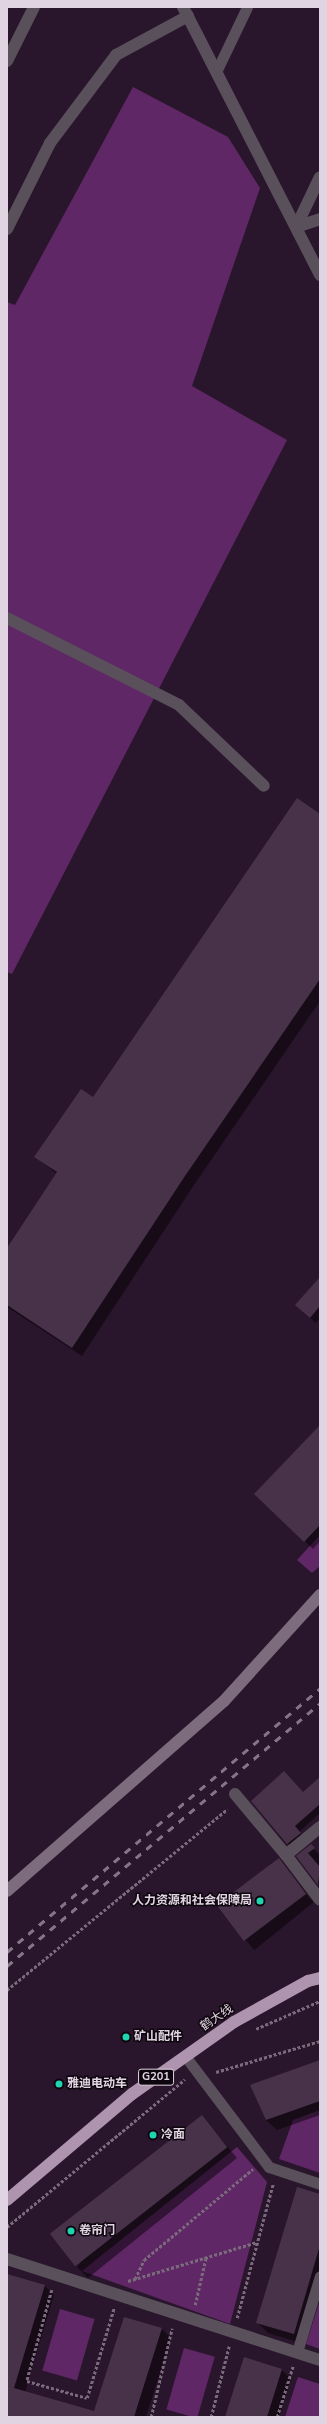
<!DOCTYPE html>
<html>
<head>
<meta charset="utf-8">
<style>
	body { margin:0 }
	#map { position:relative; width:327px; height:2424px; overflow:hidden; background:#2a162c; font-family:"Nunito Sans","Noto Sans SC",sans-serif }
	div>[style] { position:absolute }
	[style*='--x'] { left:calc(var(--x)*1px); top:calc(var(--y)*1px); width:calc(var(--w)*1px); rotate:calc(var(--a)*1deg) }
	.green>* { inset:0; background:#5f2765; transform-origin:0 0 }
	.shadow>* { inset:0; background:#0007; transform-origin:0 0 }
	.building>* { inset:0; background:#48324a; transform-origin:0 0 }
	.path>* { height:2.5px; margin-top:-1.25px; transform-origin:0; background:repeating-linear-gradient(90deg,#7b6a7c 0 3px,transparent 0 5px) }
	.lane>* { height:11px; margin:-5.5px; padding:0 5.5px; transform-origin:5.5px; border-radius:5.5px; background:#5a505b }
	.street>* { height:12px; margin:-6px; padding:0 6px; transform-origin:6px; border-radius:6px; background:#5a505b }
	.secondary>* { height:12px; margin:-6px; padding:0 6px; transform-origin:6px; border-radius:6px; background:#7c6c7d }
	.highway>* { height:12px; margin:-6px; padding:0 6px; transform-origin:6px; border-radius:6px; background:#ae94af }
	.rail>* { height:3px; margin-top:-1.5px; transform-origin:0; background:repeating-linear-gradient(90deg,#847486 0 7px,transparent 0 14px) }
	.dots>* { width:11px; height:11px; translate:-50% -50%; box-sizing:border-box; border:2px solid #0e060e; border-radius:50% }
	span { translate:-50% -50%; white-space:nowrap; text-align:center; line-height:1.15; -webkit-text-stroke:3px #0e060e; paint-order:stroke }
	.shield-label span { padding:1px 3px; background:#0e060e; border:1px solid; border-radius:3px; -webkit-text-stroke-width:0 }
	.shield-label { font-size:11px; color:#e1d4e2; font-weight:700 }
	.poi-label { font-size:12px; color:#e1d4e2; font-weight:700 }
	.right { translate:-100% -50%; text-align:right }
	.left { translate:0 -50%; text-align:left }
	.street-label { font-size:12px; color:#e1d4e2 }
	.frame { position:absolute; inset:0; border:8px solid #e1d4e2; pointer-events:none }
</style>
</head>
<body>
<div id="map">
	<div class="green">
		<div style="clip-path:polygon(133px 87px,228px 137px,260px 188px,192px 386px,287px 440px,12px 974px,7px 972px,7px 302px,15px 305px)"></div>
		<div style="clip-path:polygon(320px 1535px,320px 1566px,312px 1573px,297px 1560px)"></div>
		<div style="clip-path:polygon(320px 2110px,320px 2173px,279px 2159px,293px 2120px)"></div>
		<div style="clip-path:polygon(237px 2147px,267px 2182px,230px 2324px,82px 2271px)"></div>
		<div style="clip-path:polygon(320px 2300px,320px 2349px,306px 2344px)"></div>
		<div style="left:60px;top:2309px;width:36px;height:64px;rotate:16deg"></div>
		<div style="left:184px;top:2348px;width:32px;height:64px;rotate:16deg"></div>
		<div style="clip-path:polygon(298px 2377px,320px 2384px,320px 2417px,285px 2417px)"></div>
	</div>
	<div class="shadow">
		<div style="clip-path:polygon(320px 815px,320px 1001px,194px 1185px,82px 1356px,7px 1307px,7px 1250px,57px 1174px,36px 1157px,93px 1099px)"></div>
		<div style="clip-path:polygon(320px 1278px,320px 1318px,316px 1323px,302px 1311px)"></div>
		<div style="clip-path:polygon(320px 1426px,320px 1541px,313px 1549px,263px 1501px)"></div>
		<div style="clip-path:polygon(320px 1779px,320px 1813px,299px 1832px,305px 1839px,293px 1849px,252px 1801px,303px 1793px)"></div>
		<div style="clip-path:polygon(311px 1846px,320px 1855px,320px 1886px,298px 1856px)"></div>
		<div style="left:278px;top:1859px;width:56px;height:76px;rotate:51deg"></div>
		<div style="clip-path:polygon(320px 2061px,320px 2115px,277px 2130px,266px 2120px)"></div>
		<div style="clip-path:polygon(202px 2117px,237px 2158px,88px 2278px,77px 2267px)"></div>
		<div style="clip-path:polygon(320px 2195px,320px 2291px,304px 2344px,268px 2333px,257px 2322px)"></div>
		<div style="clip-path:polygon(9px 2275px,45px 2286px,54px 2295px,25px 2392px,95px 2412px,125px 2318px,162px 2329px,171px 2338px,146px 2417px,7px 2417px,7px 2282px)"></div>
		<div style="clip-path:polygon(244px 2358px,282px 2370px,291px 2379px,279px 2417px,226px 2417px)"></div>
	</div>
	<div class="building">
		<div style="clip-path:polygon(297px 798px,320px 814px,320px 979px,185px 1176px,72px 1348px,7px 1305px,7px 1248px,57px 1172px,34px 1157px,81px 1089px,93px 1097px)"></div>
		<div style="clip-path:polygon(320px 1277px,320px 1306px,310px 1318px,295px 1305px)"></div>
		<div style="clip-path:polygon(320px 1425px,320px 1525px,304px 1542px,254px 1494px)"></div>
		<div style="clip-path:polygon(284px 1771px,303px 1792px,320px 1777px,320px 1804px,295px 1826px,301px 1833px,287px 1844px,251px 1801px)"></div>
		<div style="clip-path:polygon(311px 1844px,315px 1848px,308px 1853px,320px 1867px,318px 1885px,296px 1856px)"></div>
		<div style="left:279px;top:1858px;width:45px;height:78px;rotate:53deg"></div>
		<div style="clip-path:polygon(320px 2060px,320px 2101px,266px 2120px,250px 2085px)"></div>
		<div style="left:202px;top:2115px;width:41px;height:193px;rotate:52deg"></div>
		<div style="clip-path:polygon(297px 2187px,320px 2194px,320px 2245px,294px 2334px,256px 2323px)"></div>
		<div style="clip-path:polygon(7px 2274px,45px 2285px,14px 2388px,94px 2411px,124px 2317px,162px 2328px,134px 2417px,7px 2417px)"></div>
		<div style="clip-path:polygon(244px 2357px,282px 2369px,267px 2417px,225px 2417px)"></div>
	</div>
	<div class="path">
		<div style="--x:7;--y:1990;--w:285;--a:-39.4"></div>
		<div style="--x:256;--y:2029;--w:70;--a:-23.6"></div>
		<div style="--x:216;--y:2072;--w:109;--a:-16.6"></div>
		<div style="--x:7;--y:2227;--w:231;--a:-39.7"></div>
		<div style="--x:135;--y:2279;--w:21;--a:-65"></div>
		<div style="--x:144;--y:2260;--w:142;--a:-39.9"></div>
		<div style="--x:128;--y:2281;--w:135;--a:-16.8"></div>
		<div style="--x:52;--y:2290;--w:94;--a:105.4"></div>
		<div style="--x:27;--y:2381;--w:62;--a:15.8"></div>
		<div style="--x:87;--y:2398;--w:94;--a:-73.3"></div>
		<div style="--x:195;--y:2305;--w:49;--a:-77.1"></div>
		<div style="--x:237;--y:2318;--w:139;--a:-75"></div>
		<div style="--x:151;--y:2417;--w:91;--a:-76.7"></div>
		<div style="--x:211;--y:2417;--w:73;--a:-75.8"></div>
		<div style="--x:277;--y:2417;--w:53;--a:-72.6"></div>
	</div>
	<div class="lane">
		<div style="--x:216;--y:72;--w:72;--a:-64.5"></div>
		<div style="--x:185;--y:2056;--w:139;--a:52.9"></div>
		<div style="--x:269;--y:2167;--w:54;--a:18.4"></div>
		<div style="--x:297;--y:2352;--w:79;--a:-73.2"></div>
	</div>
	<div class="street">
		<div style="--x:183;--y:7;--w:301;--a:62.9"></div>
		<div style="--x:7;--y:61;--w:60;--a:-63.4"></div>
		<div style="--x:296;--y:227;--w:55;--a:-64.4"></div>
		<div style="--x:296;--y:227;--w:25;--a:-18"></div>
		<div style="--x:7;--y:229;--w:96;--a:-63.4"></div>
		<div style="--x:50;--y:143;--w:110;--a:-53.1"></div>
		<div style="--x:116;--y:55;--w:82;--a:-28.4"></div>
		<div style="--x:7;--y:618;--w:193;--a:26.8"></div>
		<div style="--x:179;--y:705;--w:117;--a:43.6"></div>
		<div style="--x:235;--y:1794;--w:80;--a:50.1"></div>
		<div style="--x:286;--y:1855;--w:56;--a:52.9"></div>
		<div style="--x:286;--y:1855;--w:44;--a:-39.5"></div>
		<div style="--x:7;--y:2259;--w:329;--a:17.9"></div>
	</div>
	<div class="secondary">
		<div style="--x:7;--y:1891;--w:288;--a:-41.2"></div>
		<div style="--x:224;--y:1701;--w:143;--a:-47.8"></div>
	</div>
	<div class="highway">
		<div style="--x:7;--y:2200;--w:164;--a:-40.3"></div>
		<div style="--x:132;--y:2094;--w:125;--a:-35.2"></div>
		<div style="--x:234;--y:2022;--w:85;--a:-29"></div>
		<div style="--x:308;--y:1981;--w:12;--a:-14"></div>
	</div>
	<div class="rail">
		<div style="--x:7;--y:1952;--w:409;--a:-40.1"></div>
		<div style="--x:7;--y:1966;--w:409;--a:-40"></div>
	</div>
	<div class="dots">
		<div style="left:260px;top:1901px;background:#1ed5b0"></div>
		<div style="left:126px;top:2037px;background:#1ed5b0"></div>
		<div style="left:59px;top:2084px;background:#1ed5b0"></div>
		<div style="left:153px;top:2135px;background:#1ed5b0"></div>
		<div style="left:71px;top:2231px;background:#1ed5b0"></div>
	</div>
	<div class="shield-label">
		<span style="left:156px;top:2077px">G201</span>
	</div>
	<div class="poi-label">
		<span class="right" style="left:252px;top:1901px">人力资源和社会保障局</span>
		<span class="left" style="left:134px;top:2037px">矿山配件</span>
		<span class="left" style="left:67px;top:2084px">雅迪电动车</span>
		<span class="left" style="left:161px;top:2135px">冷面</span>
		<span class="left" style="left:79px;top:2231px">卷帘门</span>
	</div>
	<div class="street-label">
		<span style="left:217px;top:2018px;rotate:-34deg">鹤大线</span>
	</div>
	<div class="frame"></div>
</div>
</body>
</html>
